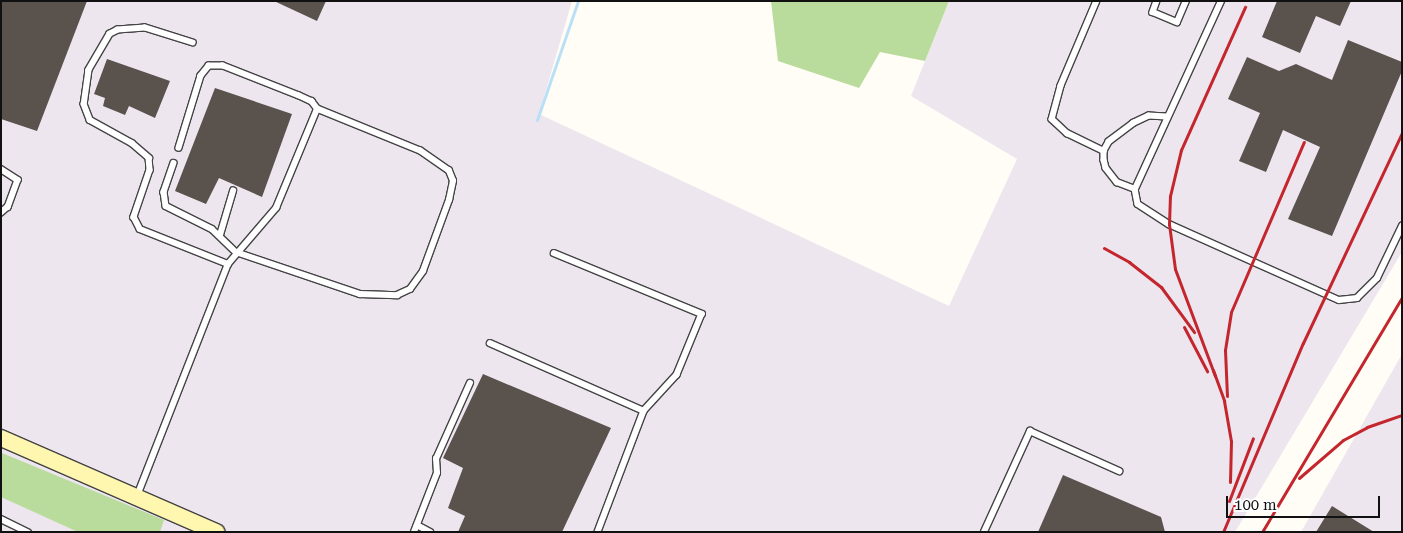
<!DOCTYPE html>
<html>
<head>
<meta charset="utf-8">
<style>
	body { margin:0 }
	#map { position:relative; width:1403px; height:533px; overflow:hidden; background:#fffdf5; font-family:"Roboto Serif",serif }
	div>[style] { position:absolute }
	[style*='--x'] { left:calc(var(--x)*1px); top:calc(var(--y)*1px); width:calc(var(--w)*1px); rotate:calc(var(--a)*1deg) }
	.industrial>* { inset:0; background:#eee6ef }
	.forest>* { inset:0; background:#b9dc9c }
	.stream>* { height:3px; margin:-1.5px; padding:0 1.5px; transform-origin:1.5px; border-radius:1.5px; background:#b9e0f7 }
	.building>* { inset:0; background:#5a524d }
	.roads { filter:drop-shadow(1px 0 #444) drop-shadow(-1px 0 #444) drop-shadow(0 1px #444) drop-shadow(0 -1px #444) }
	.lane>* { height:5.5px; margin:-2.75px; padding:0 2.75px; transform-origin:2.75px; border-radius:2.75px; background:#fff }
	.secondary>* { height:16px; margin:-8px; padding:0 8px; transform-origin:8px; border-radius:8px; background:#fff6b0 }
	.rail>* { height:3px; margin:-1.5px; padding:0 1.5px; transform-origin:1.5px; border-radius:1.5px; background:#c4262e }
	span { translate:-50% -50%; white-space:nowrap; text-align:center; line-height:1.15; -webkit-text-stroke:5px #fff; paint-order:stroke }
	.frame { position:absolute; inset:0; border:2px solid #111; pointer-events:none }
	.scale { position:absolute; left:1226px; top:496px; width:154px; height:22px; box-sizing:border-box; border:2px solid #111; border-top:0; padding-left:6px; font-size:15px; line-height:18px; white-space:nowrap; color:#111; -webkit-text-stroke:4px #fff; paint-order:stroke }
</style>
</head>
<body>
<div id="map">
	<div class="industrial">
		<div style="clip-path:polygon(1px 1px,572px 1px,539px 114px,949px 306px,1017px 159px,911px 96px,949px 1px,1402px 1px,1402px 252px,1235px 532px,1px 532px)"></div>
		<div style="clip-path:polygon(1402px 354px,1402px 532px,1301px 532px)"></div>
	</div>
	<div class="forest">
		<div style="clip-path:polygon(771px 1px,949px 1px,925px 61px,880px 52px,859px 88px,778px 61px)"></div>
		<div style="clip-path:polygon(2px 453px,164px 520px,160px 532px,78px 532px,1px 497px)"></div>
	</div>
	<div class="stream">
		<div style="--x:537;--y:120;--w:126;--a:-71"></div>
	</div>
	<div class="building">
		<div style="clip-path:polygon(1px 1px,87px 1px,37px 131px,1px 119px)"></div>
		<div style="clip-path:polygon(274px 1px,326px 1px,317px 21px)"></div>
		<div style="clip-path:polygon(1277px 1px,1351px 1px,1340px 26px,1316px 16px,1300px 53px,1262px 37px)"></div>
		<div style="clip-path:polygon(1348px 40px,1402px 62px,1402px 71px,1332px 236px,1288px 219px,1320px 147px,1283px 130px,1266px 172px,1239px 161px,1260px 113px,1228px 99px,1247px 57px,1279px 71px,1296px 64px,1332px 80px)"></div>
		<div style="clip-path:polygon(107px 59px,170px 81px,155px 118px,129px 106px,125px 115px,103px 106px,105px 98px,94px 94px)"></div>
		<div style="clip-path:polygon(215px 88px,292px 114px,262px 197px,219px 178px,206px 204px,175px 191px)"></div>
		<div style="clip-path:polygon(483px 374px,611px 428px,562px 532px,458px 532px,465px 516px,448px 508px,463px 468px,443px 458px)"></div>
		<div style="clip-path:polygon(1063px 475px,1161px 517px,1165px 532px,1038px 532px)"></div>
		<div style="clip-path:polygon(1332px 506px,1374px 532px,1316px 532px)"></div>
	</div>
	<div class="roads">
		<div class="lane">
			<div style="--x:1097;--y:1;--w:92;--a:113"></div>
			<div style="--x:1061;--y:86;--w:34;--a:105"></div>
			<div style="--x:1052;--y:119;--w:21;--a:43"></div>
			<div style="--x:1067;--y:133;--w:41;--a:25.9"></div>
			<div style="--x:1157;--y:1;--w:12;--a:110"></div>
			<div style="--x:1153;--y:12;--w:26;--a:23"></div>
			<div style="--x:1177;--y:22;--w:23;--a:-67"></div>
			<div style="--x:193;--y:43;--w:50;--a:-162.6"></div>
			<div style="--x:145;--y:28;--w:27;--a:176"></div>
			<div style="--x:118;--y:30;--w:9;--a:153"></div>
			<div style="--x:110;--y:34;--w:42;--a:120.3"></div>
			<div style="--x:89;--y:70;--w:34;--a:98"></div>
			<div style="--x:84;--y:104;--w:17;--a:69"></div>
			<div style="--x:90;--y:120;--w:48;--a:28.7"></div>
			<div style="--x:132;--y:143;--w:23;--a:41"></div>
			<div style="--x:149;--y:158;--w:12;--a:85"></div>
			<div style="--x:150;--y:170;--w:50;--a:108.8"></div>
			<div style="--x:134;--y:217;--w:13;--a:63"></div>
			<div style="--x:140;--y:229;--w:95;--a:21.7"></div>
			<div style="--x:1167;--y:117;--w:18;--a:-177"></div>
			<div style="--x:1149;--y:116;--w:17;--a:155"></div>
			<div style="--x:1134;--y:123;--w:31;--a:143"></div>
			<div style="--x:1109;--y:142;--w:10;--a:119"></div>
			<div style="--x:1104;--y:151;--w:9;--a:90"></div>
			<div style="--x:1104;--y:160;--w:8;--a:76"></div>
			<div style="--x:1106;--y:168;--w:18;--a:52"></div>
			<div style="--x:1117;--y:182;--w:19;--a:21"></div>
			<div style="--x:1135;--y:189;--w:207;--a:-65.4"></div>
			<div style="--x:174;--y:163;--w:31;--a:109"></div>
			<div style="--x:164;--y:192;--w:14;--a:82"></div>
			<div style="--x:166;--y:206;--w:51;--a:26.6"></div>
			<div style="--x:212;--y:229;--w:33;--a:44"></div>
			<div style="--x:236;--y:252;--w:131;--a:18.7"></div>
			<div style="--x:360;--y:294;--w:37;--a:2"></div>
			<div style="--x:397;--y:295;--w:14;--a:-25"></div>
			<div style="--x:410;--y:289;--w:22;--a:-54"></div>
			<div style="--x:423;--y:271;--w:76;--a:-69.9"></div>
			<div style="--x:449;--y:200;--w:19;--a:-78"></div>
			<div style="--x:453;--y:181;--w:11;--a:-112"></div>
			<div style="--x:449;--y:171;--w:35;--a:-145"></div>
			<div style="--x:420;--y:151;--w:111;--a:-157.8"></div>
			<div style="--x:1;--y:169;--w:20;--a:33"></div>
			<div style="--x:18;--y:180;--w:29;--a:110"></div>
			<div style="--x:8;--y:207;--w:9;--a:139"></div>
			<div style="--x:1135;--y:189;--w:15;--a:79"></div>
			<div style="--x:1138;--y:204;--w:37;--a:33"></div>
			<div style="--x:1169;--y:224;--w:186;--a:24.1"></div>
			<div style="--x:1339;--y:300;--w:18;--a:-6"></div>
			<div style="--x:1357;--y:298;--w:28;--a:-45"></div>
			<div style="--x:1377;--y:278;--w:58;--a:-64.3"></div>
			<div style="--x:220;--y:235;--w:46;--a:-73.5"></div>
			<div style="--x:554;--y:253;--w:160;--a:22.4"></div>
			<div style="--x:702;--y:314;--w:66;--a:112.3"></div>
			<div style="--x:677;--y:375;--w:49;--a:132.5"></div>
			<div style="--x:490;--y:343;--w:168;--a:23.8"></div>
			<div style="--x:644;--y:411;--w:129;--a:110.8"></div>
			<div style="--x:137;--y:496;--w:249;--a:-68.6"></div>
			<div style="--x:228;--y:264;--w:74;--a:-49.4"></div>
			<div style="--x:276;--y:208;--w:107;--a:-67.5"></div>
			<div style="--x:317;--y:109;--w:9;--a:-126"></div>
			<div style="--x:312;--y:102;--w:14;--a:-155"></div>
			<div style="--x:299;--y:96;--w:82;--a:-158.5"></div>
			<div style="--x:223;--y:66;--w:14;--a:180"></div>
			<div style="--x:209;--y:66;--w:13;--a:129"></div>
			<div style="--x:201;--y:76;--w:75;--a:107"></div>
			<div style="--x:1;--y:519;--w:30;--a:26"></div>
			<div style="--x:417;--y:525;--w:15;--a:28"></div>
			<div style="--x:414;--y:532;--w:63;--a:-68.7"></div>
			<div style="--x:437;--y:473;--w:14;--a:-94"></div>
			<div style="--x:436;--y:459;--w:83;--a:-65.9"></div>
			<div style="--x:984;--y:532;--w:111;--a:-65.5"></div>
			<div style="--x:1030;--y:431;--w:98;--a:24.2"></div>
		</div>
		<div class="secondary">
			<div style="--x:1;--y:438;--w:235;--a:23.6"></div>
		</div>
	</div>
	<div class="rail">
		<div style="--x:1104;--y:248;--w:29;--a:29"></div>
		<div style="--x:1129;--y:262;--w:41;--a:38"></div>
		<div style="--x:1161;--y:287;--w:56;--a:53.7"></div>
		<div style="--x:1184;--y:327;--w:50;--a:62.4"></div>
		<div style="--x:1213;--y:370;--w:33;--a:70"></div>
		<div style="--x:1224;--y:401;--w:41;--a:80.1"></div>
		<div style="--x:1231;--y:441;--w:41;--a:91.4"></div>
		<div style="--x:1215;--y:376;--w:114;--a:-110.5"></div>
		<div style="--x:1175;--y:269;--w:45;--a:-97.6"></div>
		<div style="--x:1169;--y:224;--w:28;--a:-88"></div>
		<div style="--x:1170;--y:196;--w:47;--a:-76.6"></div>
		<div style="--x:1181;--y:150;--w:157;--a:-65.9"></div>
		<div style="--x:1227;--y:396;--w:46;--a:-92.5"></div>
		<div style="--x:1225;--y:350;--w:38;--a:-81"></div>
		<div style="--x:1231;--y:312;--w:185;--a:-66.8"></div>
		<div style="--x:1299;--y:478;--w:58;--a:-40.8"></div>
		<div style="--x:1343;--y:440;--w:27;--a:-28"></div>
		<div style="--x:1367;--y:427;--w:37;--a:-19"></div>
		<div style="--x:1229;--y:501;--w:67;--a:-69.1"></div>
		<div style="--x:1223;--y:532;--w:205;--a:-67.1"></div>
		<div style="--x:1303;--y:343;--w:232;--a:-64.8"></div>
		<div style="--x:1262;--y:532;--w:274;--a:-59.2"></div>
	</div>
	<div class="frame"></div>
	<div class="scale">100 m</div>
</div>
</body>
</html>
